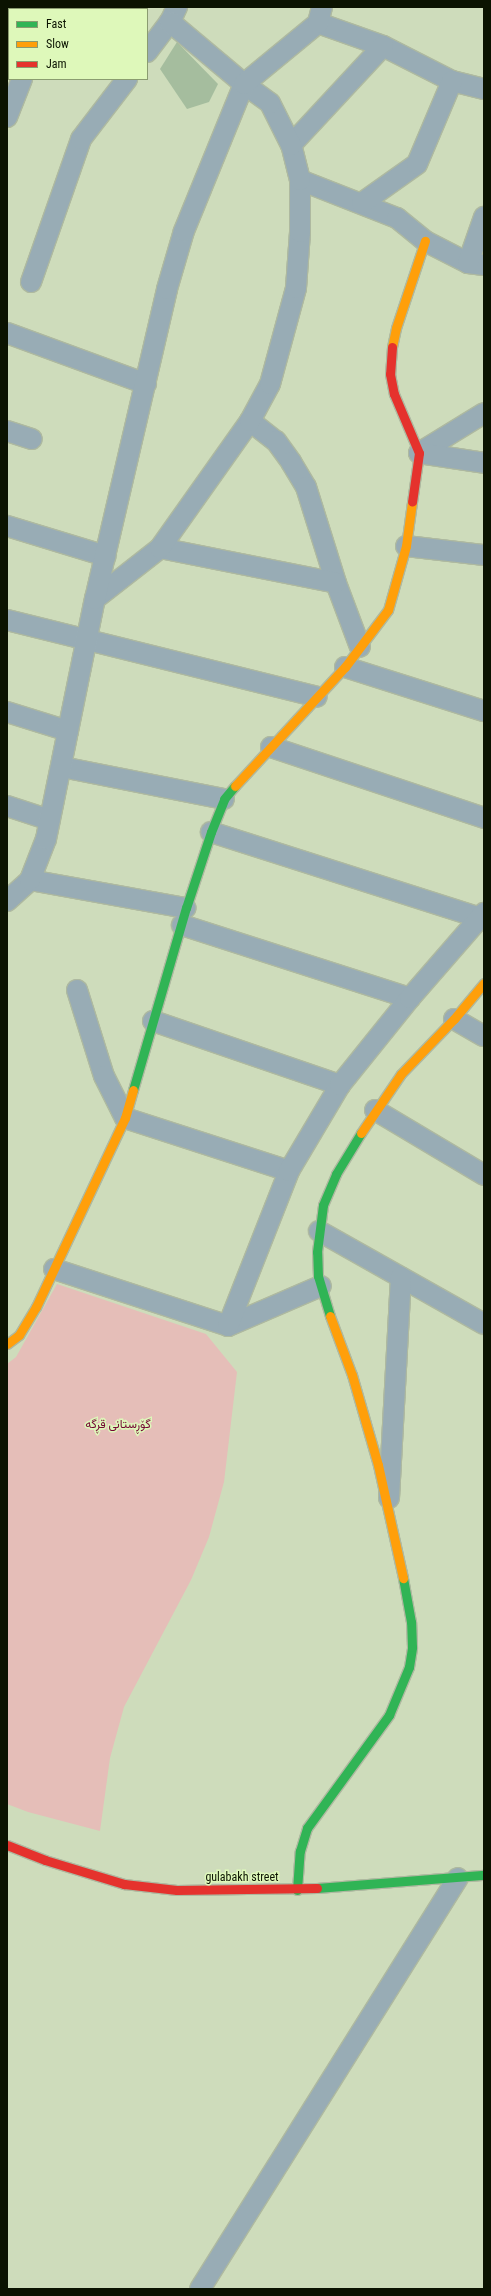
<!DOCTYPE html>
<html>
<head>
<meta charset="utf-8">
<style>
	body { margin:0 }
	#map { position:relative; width:491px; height:2296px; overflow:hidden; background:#cedcbb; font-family:"Roboto Condensed",Vazirmatn,sans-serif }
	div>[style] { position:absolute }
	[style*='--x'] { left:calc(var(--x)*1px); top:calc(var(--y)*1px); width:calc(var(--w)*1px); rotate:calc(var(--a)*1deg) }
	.green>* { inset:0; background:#e5beb8 }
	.building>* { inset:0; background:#a5bd9e }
	.roads { filter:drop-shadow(1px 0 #aeb9a0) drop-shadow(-1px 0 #aeb9a0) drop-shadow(0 1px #aeb9a0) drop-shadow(0 -1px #aeb9a0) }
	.street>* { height:20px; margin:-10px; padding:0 10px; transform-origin:10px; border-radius:10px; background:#98acb5 }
	.fast>* { height:9px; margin:-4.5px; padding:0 4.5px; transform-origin:4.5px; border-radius:4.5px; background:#30b455 }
	.slow>* { height:9px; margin:-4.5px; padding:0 4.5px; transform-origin:4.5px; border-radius:4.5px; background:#ff9f0a }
	.jam>* { height:9px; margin:-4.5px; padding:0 4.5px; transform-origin:4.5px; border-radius:4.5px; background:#e5322d }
	span { translate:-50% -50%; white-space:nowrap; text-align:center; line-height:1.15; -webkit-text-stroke:3px #def8ba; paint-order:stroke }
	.park-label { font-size:12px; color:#740532 }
	.street-label { font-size:12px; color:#0b1301 }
	.frame { position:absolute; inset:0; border:8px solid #0b1301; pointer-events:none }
	.legend { position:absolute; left:8px; top:8px; width:140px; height:72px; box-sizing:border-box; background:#def8ba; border:1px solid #8a9c70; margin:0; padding:5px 7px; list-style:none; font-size:12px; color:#0b1301 }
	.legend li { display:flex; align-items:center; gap:8px; height:20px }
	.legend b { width:20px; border:1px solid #8a9c70 }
</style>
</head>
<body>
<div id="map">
	<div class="green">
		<div style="clip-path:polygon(57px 1284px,206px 1334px,237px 1372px,224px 1482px,209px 1537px,191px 1580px,124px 1707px,110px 1758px,100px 1831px,28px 1812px,7px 1804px,7px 1364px,16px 1357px)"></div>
	</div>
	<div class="building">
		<div style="clip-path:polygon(177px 42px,218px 84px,209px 102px,187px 109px,160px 69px)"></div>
	</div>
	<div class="roads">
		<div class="street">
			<div style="--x:50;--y:9;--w:2;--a:-90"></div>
			<div style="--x:318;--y:23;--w:69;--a:19.5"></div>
			<div style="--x:383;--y:46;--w:77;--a:26.9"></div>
			<div style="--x:452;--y:81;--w:33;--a:14"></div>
			<div style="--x:147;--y:52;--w:38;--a:-53"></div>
			<div style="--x:170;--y:22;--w:17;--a:-65"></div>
			<div style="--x:7;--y:117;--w:41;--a:-68.5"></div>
			<div style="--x:291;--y:145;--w:135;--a:-47.1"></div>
			<div style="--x:300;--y:180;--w:104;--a:21.4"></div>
			<div style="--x:397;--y:218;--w:36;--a:39"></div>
			<div style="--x:425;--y:241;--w:48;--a:27.1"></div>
			<div style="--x:468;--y:263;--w:16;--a:7"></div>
			<div style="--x:362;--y:203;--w:67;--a:-35.3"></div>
			<div style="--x:417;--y:164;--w:90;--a:-67.1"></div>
			<div style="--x:468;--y:263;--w:49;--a:-70.8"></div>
			<div style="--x:31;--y:282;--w:151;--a:-70.7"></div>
			<div style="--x:81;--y:139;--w:76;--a:-52.5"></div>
			<div style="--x:7;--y:333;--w:148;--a:20.1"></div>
			<div style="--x:250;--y:421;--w:33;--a:38"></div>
			<div style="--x:276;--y:441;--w:26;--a:54"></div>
			<div style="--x:291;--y:462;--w:29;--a:59"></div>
			<div style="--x:306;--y:487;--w:101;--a:72.6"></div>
			<div style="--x:336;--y:583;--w:68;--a:69.4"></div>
			<div style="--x:7;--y:431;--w:26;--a:18"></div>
			<div style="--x:419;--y:453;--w:76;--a:-31.6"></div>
			<div style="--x:419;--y:453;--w:66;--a:8.7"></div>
			<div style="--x:7;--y:526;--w:103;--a:16.9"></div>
			<div style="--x:406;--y:546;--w:79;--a:6.6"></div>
			<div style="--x:160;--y:548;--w:179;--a:11.2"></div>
			<div style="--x:95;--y:599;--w:83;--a:-38.1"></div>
			<div style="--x:160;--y:548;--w:156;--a:-54.7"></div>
			<div style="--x:250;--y:421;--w:42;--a:-61.6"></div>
			<div style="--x:270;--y:384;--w:99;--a:-74.8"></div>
			<div style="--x:296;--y:288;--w:56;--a:-85.9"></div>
			<div style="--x:300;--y:232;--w:52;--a:-90"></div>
			<div style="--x:300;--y:180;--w:36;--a:-104"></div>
			<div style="--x:291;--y:145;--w:47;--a:-116.6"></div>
			<div style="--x:270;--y:103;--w:32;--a:-144"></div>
			<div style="--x:244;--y:84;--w:97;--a:-140"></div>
			<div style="--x:7;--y:620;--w:319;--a:13.9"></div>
			<div style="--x:345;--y:667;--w:146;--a:17.6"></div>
			<div style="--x:7;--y:712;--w:64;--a:17.3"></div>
			<div style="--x:271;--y:747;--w:225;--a:18.4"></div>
			<div style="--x:62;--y:767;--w:165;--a:11.2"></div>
			<div style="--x:7;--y:806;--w:45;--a:18"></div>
			<div style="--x:211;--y:832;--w:282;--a:17.7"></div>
			<div style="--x:30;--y:880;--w:158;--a:10.2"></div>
			<div style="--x:7;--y:901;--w:31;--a:-42"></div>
			<div style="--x:30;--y:880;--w:44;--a:-68.7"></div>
			<div style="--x:46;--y:839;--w:245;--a:-78.5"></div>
			<div style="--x:95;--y:599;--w:318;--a:-76.9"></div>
			<div style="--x:167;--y:289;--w:60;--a:-73.7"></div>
			<div style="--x:184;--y:231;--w:159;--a:-67.8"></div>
			<div style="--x:244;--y:84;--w:96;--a:-39.5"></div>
			<div style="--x:318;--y:23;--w:16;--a:-76"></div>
			<div style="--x:182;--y:925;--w:239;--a:17.8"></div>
			<div style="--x:77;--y:990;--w:90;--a:72.6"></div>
			<div style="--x:104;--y:1076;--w:47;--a:63.4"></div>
			<div style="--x:125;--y:1118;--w:172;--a:17.9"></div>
			<div style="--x:454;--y:1019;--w:34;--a:30"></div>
			<div style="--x:153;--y:1021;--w:198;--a:18.9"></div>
			<div style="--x:375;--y:1110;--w:127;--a:30.8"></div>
			<div style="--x:319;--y:1231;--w:189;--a:29.4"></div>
			<div style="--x:54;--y:1269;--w:183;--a:18.1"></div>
			<div style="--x:228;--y:1326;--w:101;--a:-23.3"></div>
			<div style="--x:228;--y:1326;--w:167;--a:-68.5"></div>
			<div style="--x:289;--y:1171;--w:100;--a:-59.3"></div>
			<div style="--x:340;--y:1085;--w:112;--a:-51.2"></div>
			<div style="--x:410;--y:998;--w:113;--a:-49"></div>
			<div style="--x:389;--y:1498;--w:221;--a:-86.9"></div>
			<div style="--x:200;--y:2289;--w:485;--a:-57.9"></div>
		</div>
		<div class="fast">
			<div style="--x:133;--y:1090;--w:190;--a:-73.8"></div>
			<div style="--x:186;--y:908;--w:80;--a:-71.8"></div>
			<div style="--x:211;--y:832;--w:35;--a:-68"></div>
			<div style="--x:224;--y:799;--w:17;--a:-50"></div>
			<div style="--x:330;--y:1316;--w:42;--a:-106.7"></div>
			<div style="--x:318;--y:1276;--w:24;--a:-92"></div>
			<div style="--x:317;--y:1252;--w:47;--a:-82.7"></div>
			<div style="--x:323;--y:1205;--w:34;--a:-67"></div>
			<div style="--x:336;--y:1174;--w:48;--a:-58.6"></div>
			<div style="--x:317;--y:1888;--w:168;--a:-4.5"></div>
			<div style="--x:297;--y:1890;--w:39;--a:-86"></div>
			<div style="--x:300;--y:1851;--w:24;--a:-73"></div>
			<div style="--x:307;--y:1828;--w:140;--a:-54"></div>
			<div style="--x:389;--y:1715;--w:52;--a:-67.4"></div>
			<div style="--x:409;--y:1667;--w:20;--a:-81"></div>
			<div style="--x:412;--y:1647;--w:25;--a:-92"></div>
			<div style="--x:411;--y:1622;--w:45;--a:-100.3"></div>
		</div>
		<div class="slow">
			<div style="--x:392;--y:347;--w:19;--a:-78"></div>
			<div style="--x:396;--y:328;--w:92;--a:-71.6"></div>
			<div style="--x:235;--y:786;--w:162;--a:-47.3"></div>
			<div style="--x:345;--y:667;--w:71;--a:-53"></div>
			<div style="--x:388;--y:610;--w:66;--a:-74.3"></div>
			<div style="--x:406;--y:546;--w:44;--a:-82.2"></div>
			<div style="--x:361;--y:1133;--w:71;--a:-55.9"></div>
			<div style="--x:401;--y:1074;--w:76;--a:-46.1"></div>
			<div style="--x:454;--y:1019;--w:47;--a:-50.2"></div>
			<div style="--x:330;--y:1316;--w:63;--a:69.6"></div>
			<div style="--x:352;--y:1375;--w:94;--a:73.9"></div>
			<div style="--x:378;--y:1465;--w:116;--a:77.5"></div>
			<div style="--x:7;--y:1344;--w:15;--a:-37"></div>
			<div style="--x:19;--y:1335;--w:33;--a:-59"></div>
			<div style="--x:36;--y:1307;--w:209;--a:-64.8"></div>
			<div style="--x:125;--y:1118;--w:29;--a:-74"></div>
		</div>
		<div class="jam">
			<div style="--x:392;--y:347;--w:27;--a:94"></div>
			<div style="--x:390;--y:374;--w:20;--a:79"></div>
			<div style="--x:394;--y:394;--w:64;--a:67"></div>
			<div style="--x:419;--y:453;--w:49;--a:98.1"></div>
			<div style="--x:7;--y:1845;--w:41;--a:21.5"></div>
			<div style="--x:45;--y:1860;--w:83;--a:16.9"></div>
			<div style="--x:124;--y:1884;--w:53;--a:6.5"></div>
			<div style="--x:177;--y:1890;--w:140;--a:-0.8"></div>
		</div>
	</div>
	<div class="park-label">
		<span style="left:118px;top:1425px">گۆڕستانی قڕگە</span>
	</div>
	<div class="street-label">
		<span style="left:242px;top:1878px">gulabakh street</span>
	</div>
	<div class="frame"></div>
	<ul class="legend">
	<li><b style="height:5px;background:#30b455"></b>Fast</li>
	<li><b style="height:5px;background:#ff9f0a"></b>Slow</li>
	<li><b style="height:5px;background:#e5322d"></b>Jam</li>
	</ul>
</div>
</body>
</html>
